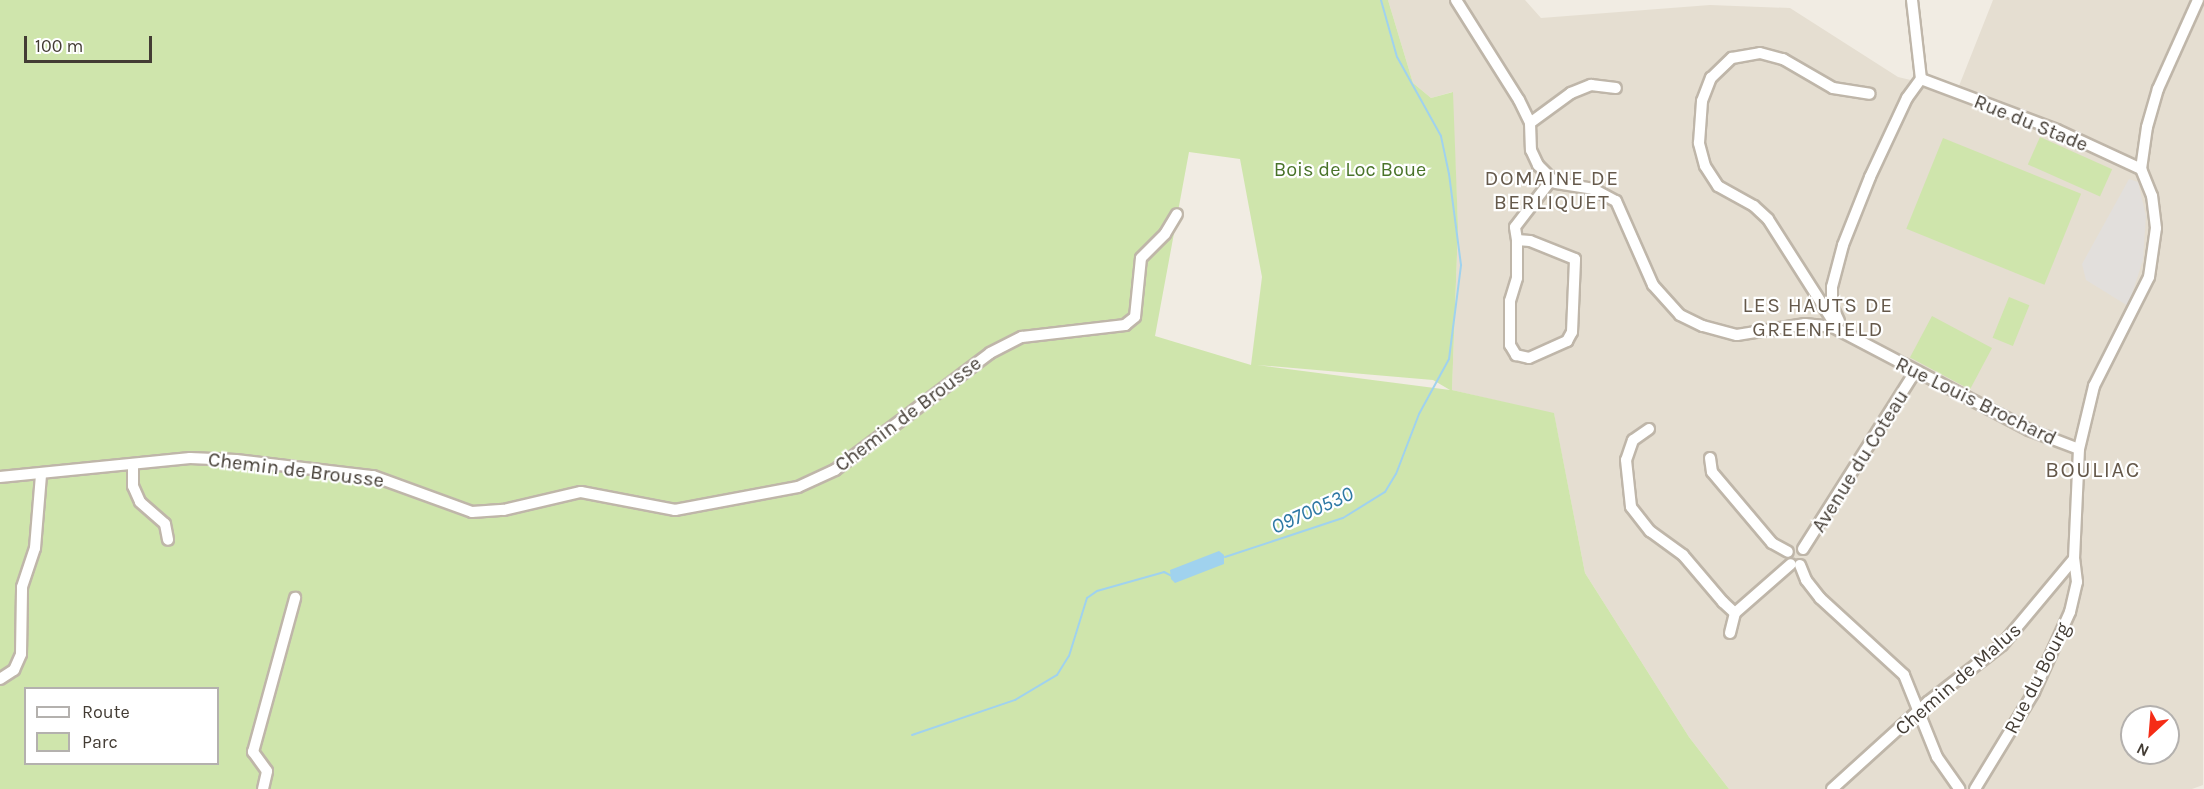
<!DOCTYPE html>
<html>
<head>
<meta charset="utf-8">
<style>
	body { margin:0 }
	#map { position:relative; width:2204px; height:789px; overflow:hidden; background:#f1ece3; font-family:Karla,sans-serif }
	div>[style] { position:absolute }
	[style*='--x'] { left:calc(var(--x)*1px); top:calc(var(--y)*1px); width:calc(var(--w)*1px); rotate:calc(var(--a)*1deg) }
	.residential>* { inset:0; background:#e5ded1 }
	.green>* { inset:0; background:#cfe5ac; transform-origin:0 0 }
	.parking>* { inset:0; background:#e2dfdc }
	.water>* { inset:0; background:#a0d2ee }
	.stream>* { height:2px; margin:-1px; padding:0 1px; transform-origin:1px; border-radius:1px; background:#a0d2ee }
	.roads { filter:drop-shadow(2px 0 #bfb6a9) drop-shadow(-2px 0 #bfb6a9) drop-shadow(0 2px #bfb6a9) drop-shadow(0 -2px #bfb6a9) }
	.minor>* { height:10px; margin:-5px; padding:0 5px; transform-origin:5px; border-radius:5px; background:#fff }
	span { translate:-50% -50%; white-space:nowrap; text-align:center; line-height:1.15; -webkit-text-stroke:4.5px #fff; paint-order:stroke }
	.street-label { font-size:20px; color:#433c34 }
	.park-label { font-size:20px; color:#497329 }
	.neighbourhood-label { font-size:21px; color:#65594b; letter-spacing:1.5px }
	.water-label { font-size:21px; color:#2e79a4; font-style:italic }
	.quarter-label { font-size:22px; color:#65594b; letter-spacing:1.5px }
	.legend { position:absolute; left:24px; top:687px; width:195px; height:78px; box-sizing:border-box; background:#fff; border:2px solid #b4b1ae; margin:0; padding:8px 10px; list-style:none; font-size:18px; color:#433c34 }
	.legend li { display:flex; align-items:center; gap:12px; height:30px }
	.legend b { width:30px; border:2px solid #b4b1ae }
	.north { position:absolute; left:2120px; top:705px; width:60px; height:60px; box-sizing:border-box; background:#fff; border:2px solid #b4b1ae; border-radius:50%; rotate:206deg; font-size:16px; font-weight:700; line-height:24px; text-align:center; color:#433c34 }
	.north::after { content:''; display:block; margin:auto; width:21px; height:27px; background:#f52c16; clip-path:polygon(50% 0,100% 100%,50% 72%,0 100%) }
	.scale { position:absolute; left:24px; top:36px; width:128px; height:27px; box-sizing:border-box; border:3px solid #433c34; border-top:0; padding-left:8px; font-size:18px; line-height:21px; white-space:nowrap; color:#433c34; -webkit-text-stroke:4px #fff; paint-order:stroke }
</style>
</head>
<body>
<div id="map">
	<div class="residential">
		<div style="clip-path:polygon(evenodd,1388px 0,1525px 0,1541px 18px,1710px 5px,1790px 8px,1898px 77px,1957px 91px,1993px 0,2204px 0,2203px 785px,2192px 789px,1729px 789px,1689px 737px,1585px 573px,1554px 414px,1452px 390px,1458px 227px,1452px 92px,1431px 98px,1413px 83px,1388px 0,2132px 717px,2168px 717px,2168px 753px,2132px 753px,2132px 717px)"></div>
	</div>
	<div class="green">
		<div style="clip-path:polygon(evenodd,0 0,1388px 0,1413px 83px,1431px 98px,1453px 92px,1458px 227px,1452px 390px,1554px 413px,1585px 573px,1689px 737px,1729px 789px,0 789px,0 0,1189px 152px,1240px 159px,1262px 277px,1251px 365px,1155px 336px,1189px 152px,0 0,1257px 365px,1433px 380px,1450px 390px,1257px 365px,0 0,26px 688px,218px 688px,218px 764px,26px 764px,26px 688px)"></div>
		<div style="left:2040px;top:137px;width:79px;height:30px;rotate:24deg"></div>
		<div style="left:1943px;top:138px;width:149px;height:98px;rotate:22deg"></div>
		<div style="left:2009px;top:297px;width:22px;height:44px;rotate:22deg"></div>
		<div style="left:1932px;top:316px;width:68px;height:47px;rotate:28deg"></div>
	</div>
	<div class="parking">
		<div style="clip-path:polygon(2129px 179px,2138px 182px,2146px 216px,2143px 260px,2128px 306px,2086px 280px,2082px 264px)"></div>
	</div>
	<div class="water">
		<div style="clip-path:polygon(1219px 551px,1224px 555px,1224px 564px,1175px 583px,1171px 579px,1170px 570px)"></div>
	</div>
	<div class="stream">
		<div style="--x:1225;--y:557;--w:124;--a:-18.3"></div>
		<div style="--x:1343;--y:518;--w:49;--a:-31.8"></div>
		<div style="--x:1385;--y:492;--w:21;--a:-59"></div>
		<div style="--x:1396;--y:474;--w:64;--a:-69"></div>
		<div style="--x:1419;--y:414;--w:63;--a:-61.4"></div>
		<div style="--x:1449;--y:359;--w:95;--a:-82.7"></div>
		<div style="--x:1461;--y:265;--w:92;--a:-97.5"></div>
		<div style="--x:1449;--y:174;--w:39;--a:-102"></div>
		<div style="--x:1441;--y:136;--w:90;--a:-119.1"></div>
		<div style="--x:1397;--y:57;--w:59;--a:-105.7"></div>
		<div style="--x:912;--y:735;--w:109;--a:-18.8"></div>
		<div style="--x:1015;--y:700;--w:49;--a:-30.8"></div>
		<div style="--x:1057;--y:675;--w:22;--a:-58"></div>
		<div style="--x:1069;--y:656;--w:61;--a:-72.8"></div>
		<div style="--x:1087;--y:598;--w:12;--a:-35"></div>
		<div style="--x:1097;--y:591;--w:70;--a:-15.8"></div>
		<div style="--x:1164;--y:572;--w:9;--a:27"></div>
	</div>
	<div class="roads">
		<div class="minor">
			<div style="--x:1456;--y:0;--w:118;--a:57.8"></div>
			<div style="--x:1519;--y:100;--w:25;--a:64"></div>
			<div style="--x:1530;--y:123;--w:27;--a:88"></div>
			<div style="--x:1531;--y:150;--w:17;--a:65"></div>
			<div style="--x:1538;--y:165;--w:25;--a:45"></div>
			<div style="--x:1556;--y:183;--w:37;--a:9"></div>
			<div style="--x:1593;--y:189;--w:26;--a:28"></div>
			<div style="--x:1616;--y:201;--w:92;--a:66.2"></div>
			<div style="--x:1653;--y:285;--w:40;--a:48"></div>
			<div style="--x:1680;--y:315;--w:25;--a:26"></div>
			<div style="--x:1703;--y:326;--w:35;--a:15"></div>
			<div style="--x:1737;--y:335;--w:69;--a:-9.2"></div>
			<div style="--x:1805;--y:324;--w:28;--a:6"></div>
			<div style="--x:1833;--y:327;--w:221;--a:27.7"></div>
			<div style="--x:2029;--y:430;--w:53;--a:20.8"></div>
			<div style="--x:1921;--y:79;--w:145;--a:20.6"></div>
			<div style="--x:2057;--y:130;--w:93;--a:24.9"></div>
			<div style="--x:1530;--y:123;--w:51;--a:-36.2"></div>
			<div style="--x:1571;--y:93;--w:22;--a:-22"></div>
			<div style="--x:1591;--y:85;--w:25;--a:7"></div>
			<div style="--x:1517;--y:240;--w:38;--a:90"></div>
			<div style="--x:1517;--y:278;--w:24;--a:107"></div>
			<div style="--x:1510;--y:301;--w:44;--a:90"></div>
			<div style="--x:1510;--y:345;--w:12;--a:59"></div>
			<div style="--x:1516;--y:355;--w:13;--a:13"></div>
			<div style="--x:1529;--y:358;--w:42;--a:-24.1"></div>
			<div style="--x:1567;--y:341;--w:10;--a:-61"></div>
			<div style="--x:1572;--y:332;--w:73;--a:-87.6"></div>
			<div style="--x:1575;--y:259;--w:48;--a:-158.2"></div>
			<div style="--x:1530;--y:241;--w:13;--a:-176"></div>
			<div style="--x:1517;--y:240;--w:13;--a:-99"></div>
			<div style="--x:1515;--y:227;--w:59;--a:-52.5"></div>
			<div style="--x:1839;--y:321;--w:17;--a:-115"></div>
			<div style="--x:1832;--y:306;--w:19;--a:-90"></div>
			<div style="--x:1832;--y:287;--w:43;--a:-75.3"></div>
			<div style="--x:1843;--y:245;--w:73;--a:-68.3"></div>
			<div style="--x:1870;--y:177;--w:87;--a:-64.9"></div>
			<div style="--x:1907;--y:98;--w:24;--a:-54"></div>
			<div style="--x:1921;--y:79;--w:80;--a:-96.5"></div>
			<div style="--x:1838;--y:329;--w:130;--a:-122.5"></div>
			<div style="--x:1768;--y:219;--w:19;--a:-137"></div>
			<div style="--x:1754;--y:206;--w:41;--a:-150.9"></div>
			<div style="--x:1718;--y:186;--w:24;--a:-123"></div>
			<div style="--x:1705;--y:166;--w:24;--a:-105"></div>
			<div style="--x:1699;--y:143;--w:42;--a:-85.9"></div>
			<div style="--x:1702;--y:101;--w:25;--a:-69"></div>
			<div style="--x:1711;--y:78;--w:29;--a:-44"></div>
			<div style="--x:1732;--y:58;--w:28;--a:-10"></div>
			<div style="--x:1760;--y:53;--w:24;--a:15"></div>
			<div style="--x:1783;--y:59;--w:58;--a:30.1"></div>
			<div style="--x:1833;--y:88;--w:37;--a:9"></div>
			<div style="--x:1649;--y:429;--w:19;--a:145"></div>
			<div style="--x:1633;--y:440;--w:21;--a:109"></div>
			<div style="--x:1626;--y:460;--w:47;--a:83.9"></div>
			<div style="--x:1631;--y:507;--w:31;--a:52"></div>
			<div style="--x:1650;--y:531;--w:41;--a:36"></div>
			<div style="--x:1683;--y:555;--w:62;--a:49.6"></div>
			<div style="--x:1723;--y:602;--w:16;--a:43"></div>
			<div style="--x:1735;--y:613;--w:74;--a:-41.2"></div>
			<div style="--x:1710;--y:458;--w:14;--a:82"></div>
			<div style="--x:1712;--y:472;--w:93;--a:49.8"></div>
			<div style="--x:1772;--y:543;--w:18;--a:29"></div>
			<div style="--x:133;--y:465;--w:21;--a:90"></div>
			<div style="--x:133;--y:486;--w:17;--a:66"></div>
			<div style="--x:140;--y:502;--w:33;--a:41"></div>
			<div style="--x:165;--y:524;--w:16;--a:79"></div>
			<div style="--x:0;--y:477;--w:191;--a:-5.7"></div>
			<div style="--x:190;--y:458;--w:46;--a:2.5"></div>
			<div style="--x:236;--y:460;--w:138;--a:6.7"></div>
			<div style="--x:373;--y:476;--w:105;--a:20"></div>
			<div style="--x:472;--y:512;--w:32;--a:-4"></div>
			<div style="--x:504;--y:510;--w:79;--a:-13.2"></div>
			<div style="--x:581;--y:492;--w:96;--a:10.8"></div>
			<div style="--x:675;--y:510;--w:125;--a:-10.6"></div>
			<div style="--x:798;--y:487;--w:41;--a:-24.7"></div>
			<div style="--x:835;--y:470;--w:194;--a:-37"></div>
			<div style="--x:990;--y:353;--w:36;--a:-27"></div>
			<div style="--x:1022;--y:337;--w:104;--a:-6.6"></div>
			<div style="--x:1125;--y:325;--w:13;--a:-39"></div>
			<div style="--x:1135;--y:317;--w:59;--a:-84.2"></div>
			<div style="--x:1141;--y:258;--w:34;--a:-45"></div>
			<div style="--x:1165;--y:234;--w:23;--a:-59"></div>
			<div style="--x:1803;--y:549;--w:209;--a:-57.7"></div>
			<div style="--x:1800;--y:565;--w:16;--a:68"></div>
			<div style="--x:1806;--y:580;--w:23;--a:52"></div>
			<div style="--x:1820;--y:598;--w:114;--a:42.5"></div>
			<div style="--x:1904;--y:675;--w:88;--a:68.1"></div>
			<div style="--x:1937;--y:757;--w:39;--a:55"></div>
			<div style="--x:1730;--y:633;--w:21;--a:-76"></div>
			<div style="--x:0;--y:679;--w:17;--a:-33"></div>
			<div style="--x:14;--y:670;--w:17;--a:-66"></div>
			<div style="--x:21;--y:654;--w:67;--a:-89.1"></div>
			<div style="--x:22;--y:587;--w:41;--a:-71.6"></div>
			<div style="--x:35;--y:548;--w:73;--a:-85.3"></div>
			<div style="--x:263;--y:789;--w:18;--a:-77"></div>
			<div style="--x:267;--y:771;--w:24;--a:-126"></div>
			<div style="--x:253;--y:752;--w:160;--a:-74.7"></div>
			<div style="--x:1832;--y:789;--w:130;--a:-42.2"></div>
			<div style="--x:1928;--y:702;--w:93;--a:-37.6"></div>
			<div style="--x:2002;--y:645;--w:112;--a:-50.1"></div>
			<div style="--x:1975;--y:789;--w:114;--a:-58.7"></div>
			<div style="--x:2034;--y:692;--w:88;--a:-65.8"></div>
			<div style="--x:2070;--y:612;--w:31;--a:-77"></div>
			<div style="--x:2077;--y:582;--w:23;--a:-97"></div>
			<div style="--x:2074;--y:559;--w:110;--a:-87.4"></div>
			<div style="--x:2079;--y:449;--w:65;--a:-76.6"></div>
			<div style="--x:2094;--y:386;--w:122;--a:-63.2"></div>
			<div style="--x:2149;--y:277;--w:49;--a:-81.9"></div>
			<div style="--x:2156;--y:228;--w:32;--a:-97"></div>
			<div style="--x:2152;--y:196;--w:29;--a:-112"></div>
			<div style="--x:2141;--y:169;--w:42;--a:-81.9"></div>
			<div style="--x:2147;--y:127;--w:40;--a:-74"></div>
			<div style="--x:2158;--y:89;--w:98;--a:-65.8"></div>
		</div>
	</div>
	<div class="street-label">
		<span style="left:2031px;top:123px;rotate:22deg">Rue du Stade</span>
		<span style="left:1976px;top:401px;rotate:26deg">Rue Louis Brochard</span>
		<span style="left:908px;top:414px;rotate:-37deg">Chemin de Brousse</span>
		<span style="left:1860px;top:461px;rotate:-58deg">Avenue du Coteau</span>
		<span style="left:296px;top:470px;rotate:7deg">Chemin de Brousse</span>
		<span style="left:2037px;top:678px;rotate:-63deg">Rue du Bourg</span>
		<span style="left:1958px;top:679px;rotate:-41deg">Chemin de Malus</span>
	</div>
	<div class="park-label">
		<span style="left:1350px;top:169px">Bois de Loc Boue</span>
	</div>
	<div class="neighbourhood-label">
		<span style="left:1552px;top:190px">DOMAINE DE<br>BERLIQUET</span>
		<span style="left:1818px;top:317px">LES HAUTS DE<br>GREENFIELD</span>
	</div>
	<div class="water-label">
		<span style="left:1312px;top:510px;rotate:-24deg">O9700530</span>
	</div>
	<div class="quarter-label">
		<span style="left:2093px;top:471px">BOULIAC</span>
	</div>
	<ul class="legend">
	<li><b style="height:8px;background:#fff"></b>Route</li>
	<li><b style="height:16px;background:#cfe5ac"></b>Parc</li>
	</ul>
	<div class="north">N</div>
	<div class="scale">100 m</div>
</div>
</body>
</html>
